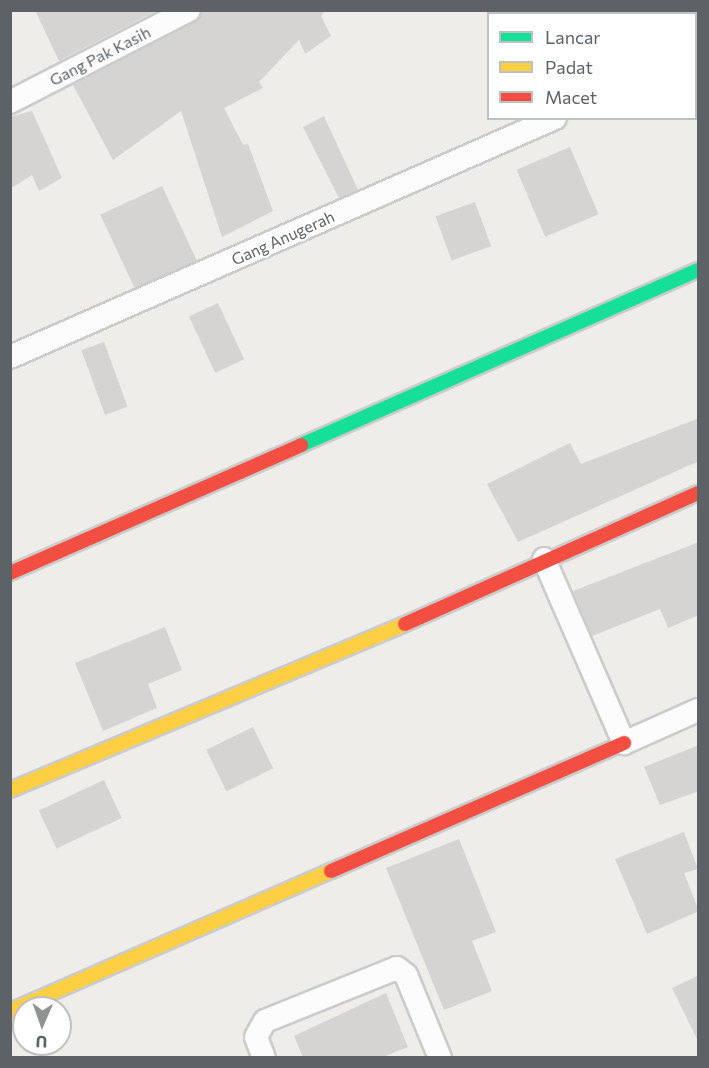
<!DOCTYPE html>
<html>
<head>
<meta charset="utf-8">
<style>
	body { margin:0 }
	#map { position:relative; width:709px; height:1068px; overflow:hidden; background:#eeede9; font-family:Commissioner,sans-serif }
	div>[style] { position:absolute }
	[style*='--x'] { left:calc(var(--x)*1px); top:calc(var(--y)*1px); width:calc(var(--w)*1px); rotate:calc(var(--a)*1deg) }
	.building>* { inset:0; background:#d5d4d2; transform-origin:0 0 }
	.roads { filter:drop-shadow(2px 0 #cbcbcb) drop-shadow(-2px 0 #cbcbcb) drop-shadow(0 2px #cbcbcb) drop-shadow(0 -2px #cbcbcb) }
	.street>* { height:22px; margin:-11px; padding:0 11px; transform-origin:11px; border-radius:11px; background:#fcfcfc }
	.fast>* { height:14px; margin:-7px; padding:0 7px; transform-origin:7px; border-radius:7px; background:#16e098 }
	.slow>* { height:14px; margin:-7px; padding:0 7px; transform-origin:7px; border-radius:7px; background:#ffcf43 }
	.jam>* { height:14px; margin:-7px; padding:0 7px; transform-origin:7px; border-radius:7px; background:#f24e42 }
	span { translate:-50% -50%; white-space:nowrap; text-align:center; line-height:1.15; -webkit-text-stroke:4.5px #fff; paint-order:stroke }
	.street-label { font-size:16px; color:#5d6267 }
	.frame { position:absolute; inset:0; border:12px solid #5d6267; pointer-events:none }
	.legend { position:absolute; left:487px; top:12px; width:210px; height:108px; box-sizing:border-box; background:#fff; border:2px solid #bec0c2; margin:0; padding:8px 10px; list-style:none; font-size:18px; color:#5d6267 }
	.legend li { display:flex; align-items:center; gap:12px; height:30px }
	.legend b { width:30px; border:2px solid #bec0c2 }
	.north { position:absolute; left:12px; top:996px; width:60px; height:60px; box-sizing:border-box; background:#fff; border:2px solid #bec0c2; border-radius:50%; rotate:182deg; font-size:16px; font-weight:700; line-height:24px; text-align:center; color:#5d6267 }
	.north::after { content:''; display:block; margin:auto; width:21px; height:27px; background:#909394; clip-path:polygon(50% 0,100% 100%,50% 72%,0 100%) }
</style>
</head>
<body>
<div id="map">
	<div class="building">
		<div style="clip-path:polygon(35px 10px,158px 10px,59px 61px)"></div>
		<div style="clip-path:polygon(202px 10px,326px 10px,321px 16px,331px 36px,305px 54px,299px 40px,259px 82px,263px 88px,224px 108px,243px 145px,248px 144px,273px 211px,222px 237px,181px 111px,113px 160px,73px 85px,195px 22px)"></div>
		<div style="clip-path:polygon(32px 111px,62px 178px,39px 191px,32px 175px,10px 189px,10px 117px)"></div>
		<div style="clip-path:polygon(324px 116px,358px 190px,339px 198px,303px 127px)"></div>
		<div style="left:570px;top:147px;width:73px;height:58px;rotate:67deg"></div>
		<div style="left:162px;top:186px;width:82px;height:68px;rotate:65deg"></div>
		<div style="left:475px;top:202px;width:47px;height:42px;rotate:70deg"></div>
		<div style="left:218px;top:303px;width:62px;height:32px;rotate:65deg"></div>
		<div style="left:104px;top:342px;width:69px;height:24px;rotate:70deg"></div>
		<div style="clip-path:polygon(699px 418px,699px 461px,518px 542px,487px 484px,570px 443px,581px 464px)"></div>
		<div style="clip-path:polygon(699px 542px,699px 615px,668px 628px,660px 609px,592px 636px,573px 591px)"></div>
		<div style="clip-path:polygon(165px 627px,182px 670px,148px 684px,157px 708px,103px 731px,75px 663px)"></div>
		<div style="left:253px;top:727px;width:46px;height:52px;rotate:64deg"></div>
		<div style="clip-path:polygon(699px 745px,699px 791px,660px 805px,644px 767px)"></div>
		<div style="left:104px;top:780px;width:42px;height:72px;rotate:65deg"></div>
		<div style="clip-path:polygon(684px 832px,698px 869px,684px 873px,699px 911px,647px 934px,615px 859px)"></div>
		<div style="clip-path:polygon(459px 839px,496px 932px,472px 941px,492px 991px,444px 1010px,386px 868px)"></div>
		<div style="clip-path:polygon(699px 975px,699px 1043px,672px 988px)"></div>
		<div style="clip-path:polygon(386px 993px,408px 1047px,380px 1058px,303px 1058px,294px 1036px)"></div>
	</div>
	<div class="roads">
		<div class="street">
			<div style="--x:696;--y:57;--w:2;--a:-27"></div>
			<div style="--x:10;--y:102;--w:201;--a:-27.2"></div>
			<div style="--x:10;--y:357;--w:595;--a:-23.68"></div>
			<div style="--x:544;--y:559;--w:201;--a:66.5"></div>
			<div style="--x:624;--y:743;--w:81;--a:-24"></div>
			<div style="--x:264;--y:1058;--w:22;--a:-111"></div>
			<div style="--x:256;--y:1037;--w:18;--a:-61"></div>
			<div style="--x:265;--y:1021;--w:142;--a:-21.9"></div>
			<div style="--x:397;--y:968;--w:11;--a:38"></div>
			<div style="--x:406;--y:975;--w:90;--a:67.7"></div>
		</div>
		<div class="fast">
			<div style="--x:301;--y:445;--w:434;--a:-23.8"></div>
		</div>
		<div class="slow">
			<div style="--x:10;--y:790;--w:428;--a:-22.8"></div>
			<div style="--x:10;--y:1011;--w:350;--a:-23.6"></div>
		</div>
		<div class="jam">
			<div style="--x:10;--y:573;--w:318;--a:-23.7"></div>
			<div style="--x:405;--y:624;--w:321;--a:-24.1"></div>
			<div style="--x:331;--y:871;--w:320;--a:-23.6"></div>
		</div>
	</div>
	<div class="street-label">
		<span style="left:100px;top:56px;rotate:-27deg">Gang Pak Kasih</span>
		<span style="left:283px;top:238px;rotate:-24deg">Gang Anugerah</span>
	</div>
	<div class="frame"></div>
	<ul class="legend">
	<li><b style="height:8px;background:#16e098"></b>Lancar</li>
	<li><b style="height:8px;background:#ffcf43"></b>Padat</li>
	<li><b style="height:8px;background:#f24e42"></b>Macet</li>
	</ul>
	<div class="north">U</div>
</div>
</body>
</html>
